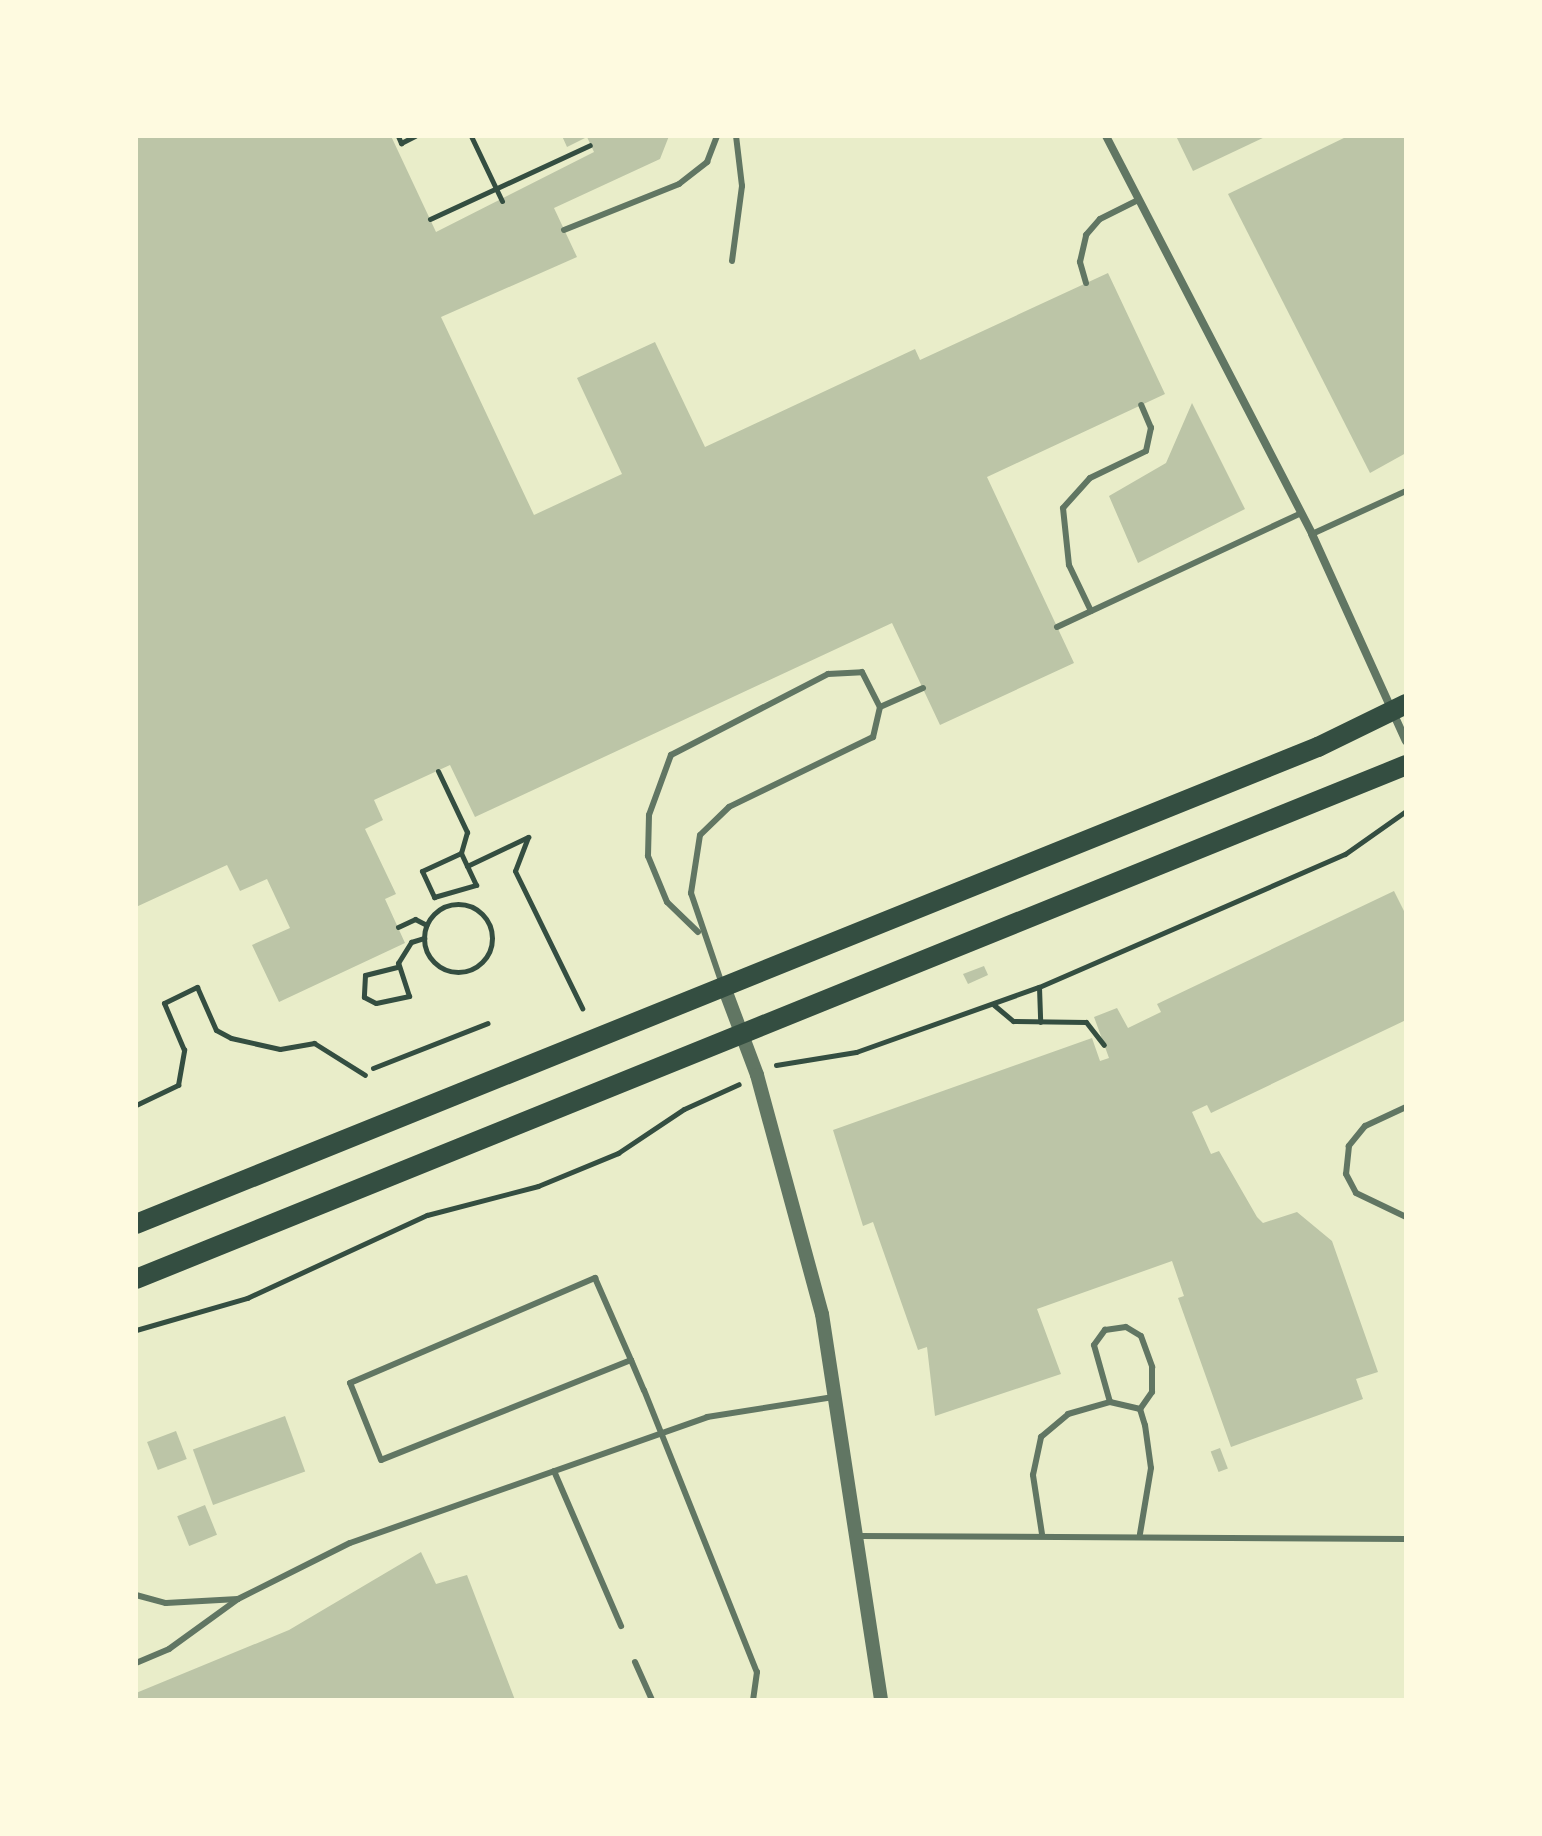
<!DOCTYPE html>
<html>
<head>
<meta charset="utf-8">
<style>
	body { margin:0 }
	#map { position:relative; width:1542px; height:1836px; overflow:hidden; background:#e9edc9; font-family:Montserrat,sans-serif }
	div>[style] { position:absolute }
	.building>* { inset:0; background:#bcc5a7; transform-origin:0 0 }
	.path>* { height:5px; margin:-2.5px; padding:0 2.5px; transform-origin:2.5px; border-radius:2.5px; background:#344e41 }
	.path>.ring { margin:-2.5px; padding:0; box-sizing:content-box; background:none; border:5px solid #344e41; border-radius:50% }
	.service>* { height:6px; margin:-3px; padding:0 3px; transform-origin:3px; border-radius:3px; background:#617663 }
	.minor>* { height:8px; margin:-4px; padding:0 4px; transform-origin:4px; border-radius:4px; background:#617663 }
	.tertiary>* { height:14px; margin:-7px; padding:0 7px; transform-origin:7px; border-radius:7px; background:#617663 }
	.primary>* { height:20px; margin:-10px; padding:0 10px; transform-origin:10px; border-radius:10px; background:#344e41 }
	span { translate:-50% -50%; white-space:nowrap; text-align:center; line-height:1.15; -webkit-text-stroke:7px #fefae0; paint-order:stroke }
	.frame { position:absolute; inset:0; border:138px solid #fefae0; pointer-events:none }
</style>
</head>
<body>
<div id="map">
	<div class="building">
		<i style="clip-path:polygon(136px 136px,391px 136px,436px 232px,594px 152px,587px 137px,567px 147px,562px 136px,669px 136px,660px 159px,554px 208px,577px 257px,441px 317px,534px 515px,622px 474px,577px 378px,655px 342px,705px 447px,915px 349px,920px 360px,1108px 273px,1165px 394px,987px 477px,1074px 663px,940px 725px,892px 623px,475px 817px,450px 765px,374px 800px,383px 820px,365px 829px,396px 894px,385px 899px,405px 943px,279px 1002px,252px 945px,290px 928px,267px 879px,240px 891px,227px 865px,136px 907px)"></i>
		<i style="clip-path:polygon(1176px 136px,1267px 136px,1193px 171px)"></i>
		<i style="clip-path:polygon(1348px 136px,1406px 136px,1406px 453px,1370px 473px,1228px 194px)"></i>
		<i style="clip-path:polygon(1192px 403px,1245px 509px,1138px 563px,1109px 496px,1166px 463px)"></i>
		<i style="clip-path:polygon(1394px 891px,1406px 915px,1406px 1020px,1211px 1113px,1207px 1105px,1192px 1112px,1211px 1154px,1219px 1151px,1257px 1217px,1263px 1223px,1297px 1212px,1332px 1241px,1378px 1372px,1356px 1379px,1363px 1399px,1231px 1447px,1178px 1298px,1184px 1296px,1172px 1261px,1037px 1309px,1061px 1374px,935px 1416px,927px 1347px,918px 1350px,873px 1222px,863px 1226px,833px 1130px,1092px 1038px,1100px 1061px,1109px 1058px,1094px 1017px,1117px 1008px,1128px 1028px,1161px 1012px,1157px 1004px)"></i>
		<i style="clip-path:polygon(984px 966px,988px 975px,968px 984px,963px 974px)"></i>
		<i style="left:285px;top:1416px;width:59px;height:98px;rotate:70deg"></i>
		<i style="left:176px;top:1431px;width:30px;height:31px;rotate:69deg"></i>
		<i style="left:1220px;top:1448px;width:22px;height:10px;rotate:69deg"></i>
		<i style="left:205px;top:1505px;width:32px;height:30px;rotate:68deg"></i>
		<i style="clip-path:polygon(421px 1552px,436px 1584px,467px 1575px,515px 1700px,136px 1700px,136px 1693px,289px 1630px)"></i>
	</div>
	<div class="path">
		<i style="left:398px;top:136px;width:8px;rotate:67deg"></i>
		<i style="left:401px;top:143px;width:16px;rotate:-27deg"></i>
		<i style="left:471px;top:136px;width:72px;rotate:64.5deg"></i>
		<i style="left:430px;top:219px;width:176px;rotate:-24.8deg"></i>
		<i style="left:438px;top:771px;width:68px;rotate:64.6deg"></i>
		<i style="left:467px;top:832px;width:22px;rotate:106deg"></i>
		<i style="left:461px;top:853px;width:14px;rotate:65deg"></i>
		<i style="left:467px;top:866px;width:68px;rotate:-25.4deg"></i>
		<i style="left:528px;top:837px;width:36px;rotate:111deg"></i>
		<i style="left:515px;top:871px;width:153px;rotate:63.9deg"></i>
		<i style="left:461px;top:853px;width:43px;rotate:155.2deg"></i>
		<i style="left:422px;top:871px;width:29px;rotate:65deg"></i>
		<i style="left:434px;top:897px;width:44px;rotate:-15.9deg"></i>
		<i style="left:476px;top:885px;width:21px;rotate:-115deg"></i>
		<i class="ring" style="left:424px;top:904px;width:63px;height:63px"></i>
		<i style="left:398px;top:927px;width:19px;rotate:-25deg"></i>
		<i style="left:415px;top:919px;width:13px;rotate:27deg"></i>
		<i style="left:397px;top:967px;width:33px;rotate:166deg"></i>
		<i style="left:365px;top:975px;width:22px;rotate:93deg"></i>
		<i style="left:364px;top:997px;width:13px;rotate:27deg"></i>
		<i style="left:376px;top:1003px;width:34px;rotate:-12deg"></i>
		<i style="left:409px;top:996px;width:35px;rotate:-108deg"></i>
		<i style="left:398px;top:963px;width:25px;rotate:-58deg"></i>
		<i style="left:411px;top:942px;width:14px;rotate:-17deg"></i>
		<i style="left:1039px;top:987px;width:35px;rotate:88deg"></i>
		<i style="left:994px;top:1005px;width:25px;rotate:40deg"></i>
		<i style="left:1013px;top:1021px;width:73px;rotate:0.8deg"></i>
		<i style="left:1086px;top:1022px;width:29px;rotate:52deg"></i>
		<i style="left:776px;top:1065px;width:81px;rotate:-9.2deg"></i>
		<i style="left:856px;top:1052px;width:194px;rotate:-19.6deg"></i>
		<i style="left:1039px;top:987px;width:334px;rotate:-23.5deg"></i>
		<i style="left:1345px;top:854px;width:75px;rotate:-35.2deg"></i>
		<i style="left:373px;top:1068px;width:123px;rotate:-21.4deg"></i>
		<i style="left:136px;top:1105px;width:47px;rotate:-25.5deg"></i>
		<i style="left:178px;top:1085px;width:36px;rotate:-80deg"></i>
		<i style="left:184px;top:1050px;width:51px;rotate:-113.1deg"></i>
		<i style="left:164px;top:1003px;width:37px;rotate:-26deg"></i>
		<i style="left:197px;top:987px;width:47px;rotate:66.2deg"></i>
		<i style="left:216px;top:1030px;width:17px;rotate:28deg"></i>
		<i style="left:231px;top:1038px;width:50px;rotate:12.7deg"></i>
		<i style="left:280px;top:1049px;width:35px;rotate:-10deg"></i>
		<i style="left:314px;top:1043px;width:60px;rotate:32.1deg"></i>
		<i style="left:1406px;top:1264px;width:41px;rotate:90deg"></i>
		<i style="left:136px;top:1330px;width:116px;rotate:-16.1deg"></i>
		<i style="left:247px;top:1298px;width:198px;rotate:-24.8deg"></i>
		<i style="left:427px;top:1215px;width:115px;rotate:-14.6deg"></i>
		<i style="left:538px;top:1186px;width:87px;rotate:-22.4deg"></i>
		<i style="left:618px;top:1153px;width:79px;rotate:-33.7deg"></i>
		<i style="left:684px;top:1109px;width:60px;rotate:-24.4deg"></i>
	</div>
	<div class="service">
		<i style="left:564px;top:230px;width:124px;rotate:-21.8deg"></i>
		<i style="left:679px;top:184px;width:36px;rotate:-38deg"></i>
		<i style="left:707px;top:162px;width:28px;rotate:-69deg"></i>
		<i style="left:732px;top:261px;width:76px;rotate:-82.4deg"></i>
		<i style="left:742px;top:186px;width:50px;rotate:-96.8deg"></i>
		<i style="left:1086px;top:283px;width:22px;rotate:-106deg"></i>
		<i style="left:1080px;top:262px;width:28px;rotate:-77deg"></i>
		<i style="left:1086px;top:235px;width:21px;rotate:-49deg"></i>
		<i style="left:1100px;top:219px;width:42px;rotate:-26.6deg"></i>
		<i style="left:1312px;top:534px;width:103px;rotate:-24.6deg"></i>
		<i style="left:1091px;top:611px;width:51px;rotate:-115.6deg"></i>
		<i style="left:1069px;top:565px;width:57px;rotate:-96deg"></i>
		<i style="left:1063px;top:508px;width:40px;rotate:-48deg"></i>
		<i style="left:1090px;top:478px;width:62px;rotate:-25.7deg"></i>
		<i style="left:1146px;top:451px;width:24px;rotate:-78deg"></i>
		<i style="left:1151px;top:428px;width:25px;rotate:-113deg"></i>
		<i style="left:1057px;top:627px;width:270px;rotate:-25deg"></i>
		<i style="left:880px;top:707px;width:47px;rotate:-23.8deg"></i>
		<i style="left:698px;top:932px;width:43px;rotate:-135.9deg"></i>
		<i style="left:667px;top:902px;width:50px;rotate:-112.4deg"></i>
		<i style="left:648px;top:856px;width:41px;rotate:-88.6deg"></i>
		<i style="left:649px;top:815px;width:64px;rotate:-69.9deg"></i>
		<i style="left:671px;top:755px;width:177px;rotate:-27.3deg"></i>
		<i style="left:828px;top:674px;width:34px;rotate:-3deg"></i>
		<i style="left:862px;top:672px;width:39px;rotate:63deg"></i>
		<i style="left:880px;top:707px;width:31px;rotate:103deg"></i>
		<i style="left:873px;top:737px;width:160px;rotate:154.1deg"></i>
		<i style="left:729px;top:807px;width:40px;rotate:136deg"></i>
		<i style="left:700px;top:835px;width:59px;rotate:98.8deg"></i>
		<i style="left:691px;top:893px;width:96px;rotate:71.2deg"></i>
		<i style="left:1406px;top:1107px;width:45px;rotate:155.1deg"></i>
		<i style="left:1365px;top:1126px;width:26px;rotate:129deg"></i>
		<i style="left:1349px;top:1146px;width:28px;rotate:96deg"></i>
		<i style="left:1346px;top:1174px;width:21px;rotate:62deg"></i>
		<i style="left:1356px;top:1193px;width:55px;rotate:25.6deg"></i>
		<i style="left:631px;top:1360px;width:269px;rotate:158.2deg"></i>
		<i style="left:381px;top:1460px;width:83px;rotate:-111.9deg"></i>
		<i style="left:350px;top:1383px;width:267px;rotate:-23.2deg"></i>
		<i style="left:595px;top:1278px;width:90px;rotate:66.3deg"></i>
		<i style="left:631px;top:1360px;width:33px;rotate:67deg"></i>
		<i style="left:644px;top:1390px;width:304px;rotate:68.2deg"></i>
		<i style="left:757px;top:1672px;width:28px;rotate:98deg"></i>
		<i style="left:1110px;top:1402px;width:59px;rotate:-105.7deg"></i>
		<i style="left:1094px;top:1345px;width:19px;rotate:-54deg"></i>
		<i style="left:1105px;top:1330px;width:21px;rotate:-8deg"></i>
		<i style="left:1126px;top:1327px;width:17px;rotate:31deg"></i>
		<i style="left:1141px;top:1336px;width:33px;rotate:70deg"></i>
		<i style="left:1152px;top:1367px;width:25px;rotate:90deg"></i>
		<i style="left:1152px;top:1392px;width:21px;rotate:125deg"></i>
		<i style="left:554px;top:1471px;width:169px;rotate:66.6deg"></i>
		<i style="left:1042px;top:1534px;width:60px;rotate:-98.7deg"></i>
		<i style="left:1033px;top:1475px;width:39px;rotate:-78deg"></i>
		<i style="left:1041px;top:1437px;width:35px;rotate:-40deg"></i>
		<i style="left:1068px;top:1414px;width:44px;rotate:-15.9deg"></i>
		<i style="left:1110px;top:1402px;width:31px;rotate:13deg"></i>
		<i style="left:1140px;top:1409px;width:17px;rotate:73deg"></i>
		<i style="left:1145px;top:1425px;width:43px;rotate:82.1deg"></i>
		<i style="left:1151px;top:1468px;width:67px;rotate:99.5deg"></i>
		<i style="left:860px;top:1536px;width:546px;rotate:0.31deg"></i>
		<i style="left:136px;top:1595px;width:31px;rotate:15deg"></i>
		<i style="left:166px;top:1603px;width:72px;rotate:-3.2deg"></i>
		<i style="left:635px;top:1662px;width:42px;rotate:65.9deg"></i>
		<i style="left:136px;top:1663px;width:36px;rotate:-23deg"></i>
		<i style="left:169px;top:1649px;width:85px;rotate:-35.9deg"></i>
		<i style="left:238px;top:1599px;width:125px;rotate:-26.6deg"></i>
		<i style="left:350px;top:1543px;width:379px;rotate:-19.4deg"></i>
		<i style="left:707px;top:1417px;width:128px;rotate:-9deg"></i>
	</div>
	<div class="minor">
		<i style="left:1106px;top:136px;width:448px;rotate:62.6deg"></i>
		<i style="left:1312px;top:534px;width:227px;rotate:65.6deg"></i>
	</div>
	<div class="tertiary">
		<i style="left:724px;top:987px;width:94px;rotate:69.4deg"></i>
		<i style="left:757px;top:1075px;width:248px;rotate:74.8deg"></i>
		<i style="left:822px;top:1314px;width:390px;rotate:81.3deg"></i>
	</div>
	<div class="primary">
		<i style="left:136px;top:1224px;width:1275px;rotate:-21.98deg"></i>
		<i style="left:1318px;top:747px;width:98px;rotate:-26deg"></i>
		<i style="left:136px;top:1279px;width:1370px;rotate:-22.03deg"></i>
	</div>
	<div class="frame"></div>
</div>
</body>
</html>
